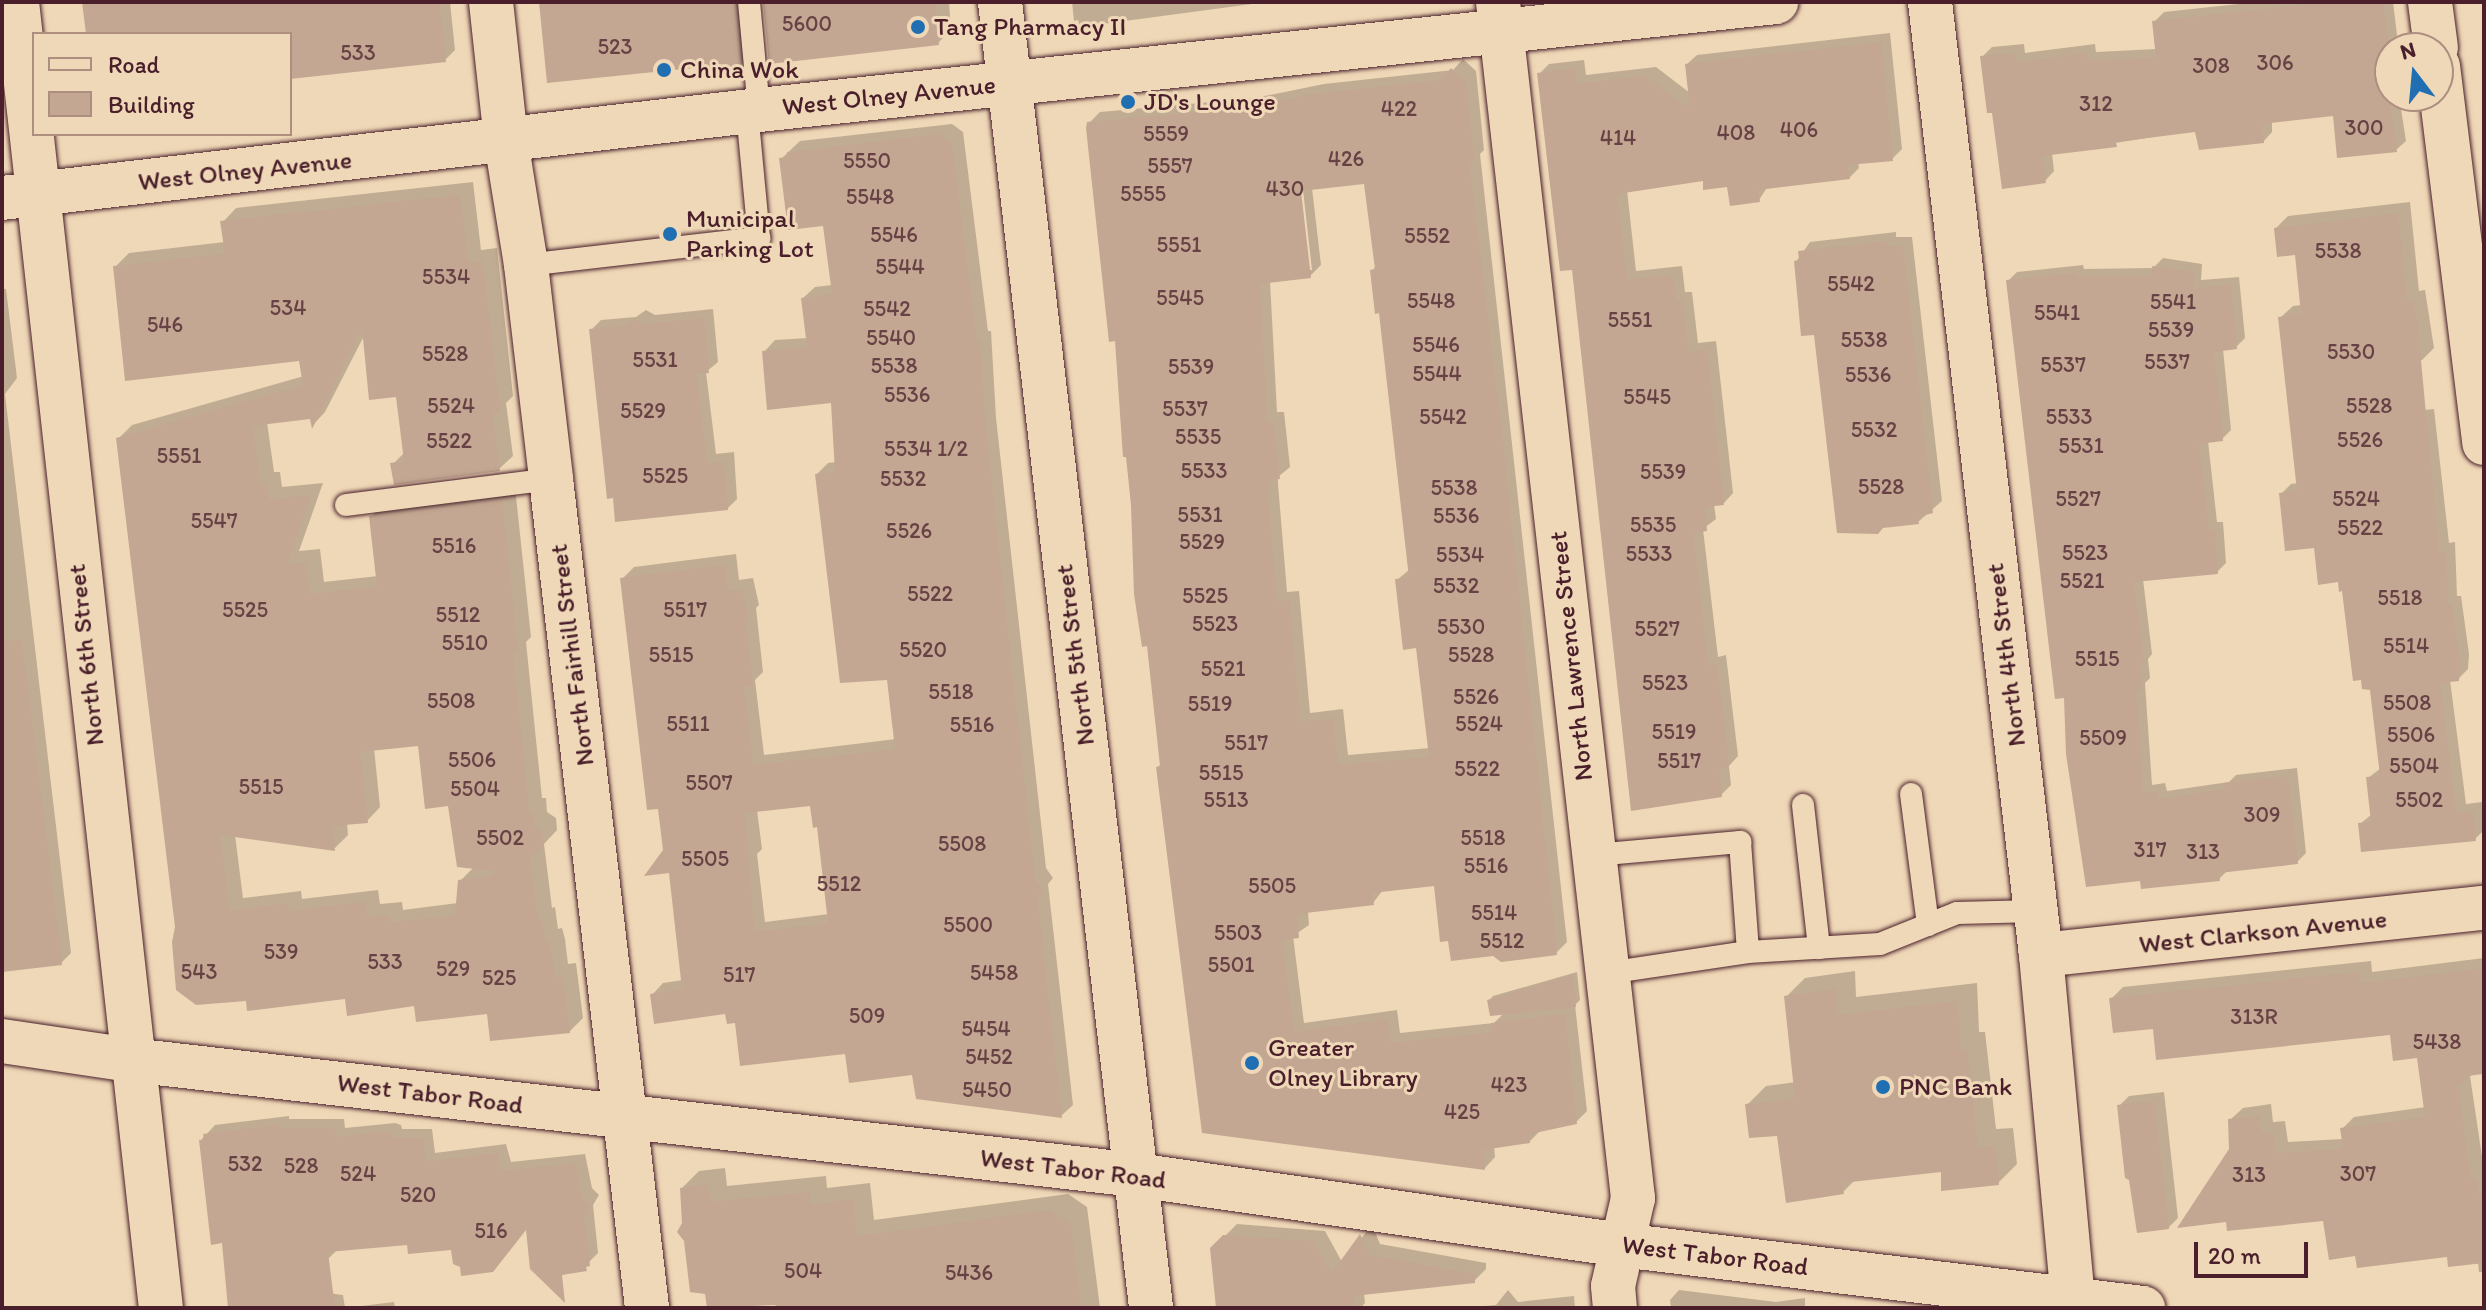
<!DOCTYPE html>
<html>
<head>
<meta charset="utf-8">
<style>
	body { margin:0 }
	#map { position:relative; width:2486px; height:1310px; overflow:hidden; background:#efd8b7; font-family:Itim,sans-serif }
	div>[style] { position:absolute }
	.shadow>* { inset:0; background:#0003 }
	.building>* { inset:0; background:#c3a792 }
	.roads { filter:drop-shadow(0 0 2px #4a1f2b) drop-shadow(0 0 2px #4a1f2b) }
	.lane>* { height:22px; margin:-11px; padding:0 11px; transform-origin:11px; border-radius:11px; background:#efd8b7 }
	.street>* { height:44px; margin:-22px; padding:0 22px; transform-origin:22px; border-radius:22px; background:#efd8b7 }
	.secondary>* { height:44px; margin:-22px; padding:0 22px; transform-origin:22px; border-radius:22px; background:#efd8b7 }
	.dots>* { width:22px; height:22px; translate:-50% -50%; box-sizing:border-box; border:4px solid #efd8b7; border-radius:50% }
	span { translate:-50% -50%; white-space:nowrap; text-align:center; line-height:1.15; -webkit-text-stroke:6px #efd8b7; paint-order:stroke }
	.number-label { font-size:22px; color:#684145 }
	.number-label span { -webkit-text-stroke-width:0 }
	.poi-label { font-size:26px; color:#4a1f2b }
	.left { translate:0 -50%; text-align:left }
	.street-label { font-size:26px; color:#4a1f2b }
	.frame { position:absolute; inset:0; border:4px solid #4a1f2b; pointer-events:none }
	.legend { position:absolute; left:32px; top:32px; width:260px; height:104px; box-sizing:border-box; background:#efd8b7; border:2px solid #ad8e7f; margin:0; padding:10px 14px; list-style:none; font-size:24px; color:#4a1f2b }
	.legend li { display:flex; align-items:center; gap:16px; height:40px }
	.legend b { width:40px; border:2px solid #ad8e7f }
	.north { position:absolute; left:2374px; top:32px; width:80px; height:80px; box-sizing:border-box; background:#efd8b7; border:2px solid #ad8e7f; border-radius:50%; rotate:344deg; font-size:22px; font-weight:700; line-height:32px; text-align:center; color:#4a1f2b }
	.north::after { content:''; display:block; margin:auto; width:28px; height:36px; background:#1f6fb2; clip-path:polygon(50% 0,100% 100%,50% 72%,0 100%) }
	.scale { position:absolute; left:2194px; top:1242px; width:114px; height:36px; box-sizing:border-box; border:4px solid #4a1f2b; border-top:0; padding-left:10px; font-size:24px; line-height:28px; white-space:nowrap; color:#4a1f2b; -webkit-text-stroke:6px #efd8b7; paint-order:stroke }
</style>
</head>
<body>
<div id="map">
	<div class="shadow">
		<i style="clip-path:polygon(85px 2px,450px 2px,455px 50px,445px 60px,290px 78px,290px 34px,88px 34px)"></i>
		<i style="clip-path:polygon(542px 2px,749px 2px,753px 52px,740px 66px)"></i>
		<i style="clip-path:polygon(765px 2px,949px 2px,951px 30px,938px 43px)"></i>
		<i style="clip-path:polygon(1072px 2px,1267px 2px,1080px 27px,1078px 20px,1074px 21px)"></i>
		<i style="clip-path:polygon(2257px 2px,2393px 2px,2397px 35px,2390px 48px,2390px 96px,2399px 96px,2406px 141px,2396px 150px,2334px 114px,2272px 121px,2272px 132px,2263px 142px,2197px 130px,2052px 153px,2054px 171px,2045px 181px,1994px 111px,1982px 57px,1992px 47px,2024px 44px,2025px 53px,2095px 44px,2096px 52px,2157px 49px,2154px 22px,2164px 12px)"></i>
		<i style="clip-path:polygon(1890px 33px,1902px 149px,1892px 159px,1858px 162px,1859px 168px,1849px 178px,1768px 186px,1759px 200px,1729px 185px,1704px 179px,1627px 190px,1636px 271px,1682px 266px,1685px 292px,1692px 292px,1698px 343px,1716px 341px,1733px 493px,1724px 503px,1714px 504px,1716px 519px,1703px 529px,1718px 657px,1726px 655px,1738px 756px,1729px 766px,1731px 785px,1721px 795px,1573px 267px,1539px 74px,1549px 64px,1584px 60px,1586px 75px,1656px 67px,1690px 93px,1687px 64px,1697px 55px)"></i>
		<i style="clip-path:polygon(evenodd,1463px 59px,1476px 71px,1484px 150px,1480px 154px,1567px 942px,1556px 953px,1436px 884px,1383px 890px,1373px 903px,1308px 911px,1309px 925px,1293px 936px,1304px 1023px,1397px 1010px,1400px 1033px,1494px 1023px,1504px 1013px,1489px 1001px,1493px 996px,1577px 972px,1580px 1000px,1575px 1005px,1587px 1111px,1576px 1122px,1540px 1131px,1529px 1142px,1494px 1146px,1495px 1157px,1485px 1168px,1204px 1132px,1158px 767px,1161px 764px,1117px 339px,1089px 123px,1100px 112px,1255px 98px,1324px 84px,1453px 70px,1463px 59px,1298px 181px,1302px 181px,1312px 270px,1308px 270px,1298px 181px,1463px 59px,1366px 182px,1376px 266px,1372px 271px,1381px 311px,1410px 569px,1397px 580px,1418px 646px,1430px 748px,1348px 755px,1343px 709px,1310px 713px,1299px 591px,1287px 592px,1278px 484px,1278px 477px,1290px 467px,1284px 412px,1277px 412px,1270px 281px,1310px 276px,1321px 265px,1312px 188px,1366px 182px)"></i>
		<i style="clip-path:polygon(evenodd,952px 124px,963px 132px,988px 331px,991px 331px,996px 418px,1046px 868px,1053px 878px,1048px 884px,1073px 1105px,1061px 1116px,737px 1020px,727px 1012px,652px 995px,663px 983px,683px 980px,671px 871px,622px 579px,634px 567px,736px 554px,739px 580px,753px 578px,759px 605px,756px 608px,763px 672px,755px 680px,764px 755px,896px 739px,889px 678px,817px 474px,828px 463px,837px 462px,833px 401px,764px 352px,775px 340px,808px 338px,803px 298px,815px 287px,832px 285px,825px 224px,781px 159px,800px 141px,952px 124px,812px 804px,819px 825px,829px 914px,765px 922px,757px 854px,762px 849px,757px 810px,812px 804px)"></i>
		<i style="clip-path:polygon(evenodd,473px 182px,481px 250px,497px 248px,513px 396px,506px 403px,513px 456px,499px 469px,393px 464px,405px 452px,398px 395px,365px 334px,325px 412px,313px 425px,312px 417px,267px 422px,274px 472px,280px 472px,282px 487px,323px 483px,299px 551px,320px 549px,324px 582px,378px 576px,371px 517px,385px 503px,515px 487px,531px 637px,526px 642px,542px 798px,546px 798px,547px 812px,556px 818px,557px 830px,544px 844px,552px 908px,555px 907px,558px 929px,562px 928px,565px 939px,568px 964px,576px 963px,583px 1018px,569px 1032px,489px 1012px,416px 1004px,347px 997px,247px 999px,177px 927px,118px 439px,132px 425px,304px 376px,300px 359px,115px 267px,129px 253px,225px 242px,223px 222px,236px 208px,473px 182px,420px 743px,450px 804px,474px 867px,460px 881px,458px 903px,403px 910px,402px 902px,380px 904px,378px 890px,302px 899px,301px 891px,243px 898px,235px 835px,335px 848px,348px 835px,347px 823px,367px 821px,380px 807px,374px 748px,420px 743px)"></i>
		<i style="clip-path:polygon(2410px 202px,2419px 291px,2425px 290px,2434px 348px,2422px 360px,2288px 375px,2280px 318px,2293px 306px,2302px 305px,2297px 253px,2276px 228px,2288px 216px)"></i>
		<i style="clip-path:polygon(1896px 232px,1896px 237px,1912px 237px,1942px 501px,1918px 522px,1816px 333px,1796px 262px,1810px 242px)"></i>
		<i style="clip-path:polygon(2163px 258px,2202px 264px,2201px 280px,2239px 277px,2245px 338px,2236px 347px,2223px 349px,2231px 430px,2222px 439px,2208px 441px,2217px 522px,2223px 522px,2226px 563px,2217px 572px,2143px 579px,2152px 654px,2148px 659px,2150px 678px,2145px 683px,2152px 785px,2165px 783px,2167px 791px,2229px 782px,2236px 775px,2297px 768px,2306px 853px,2297px 862px,2228px 870px,2219px 879px,2143px 887px,2066px 696px,2008px 281px,2017px 272px,2083px 265px,2084px 269px,2153px 268px)"></i>
		<i style="clip-path:polygon(2px 281px,3px 289px,6px 289px,17px 378px,5px 394px,71px 953px,61px 963px,2px 970px)"></i>
		<i style="clip-path:polygon(713px 309px,718px 362px,706px 372px,716px 454px,734px 452px,737px 499px,727px 509px,591px 330px,601px 320px,636px 317px,646px 310px,655px 315px)"></i>
		<i style="clip-path:polygon(2434px 409px,2449px 543px,2455px 542px,2457px 596px,2461px 596px,2469px 654px,2468px 669px,2458px 679px,2450px 680px,2466px 804px,2482px 802px,2484px 830px,2475px 839px,2360px 824px,2372px 814px,2368px 778px,2381px 768px,2372px 689px,2344px 589px,2281px 494px,2291px 484px,2298px 483px,2303px 421px)"></i>
		<i style="clip-path:polygon(2484px 958px,2484px 1072px,2470px 1076px,2484px 1170px,2484px 1272px,2479px 1272px,2478px 1262px,2449px 1255px,2357px 1254px,2325px 1218px,2231px 1150px,2230px 1120px,2243px 1108px,2271px 1104px,2273px 1122px,2285px 1121px,2288px 1142px,2343px 1139px,2342px 1129px,2354px 1117px,2426px 1107px,2419px 1055px,2391px 1033px,2155px 1027px,2111px 999px,2123px 987px,2371px 961px,2372px 972px)"></i>
		<i style="clip-path:polygon(1855px 971px,1856px 997px,1977px 983px,1979px 1032px,1985px 1032px,1996px 1129px,2013px 1128px,2017px 1164px,1998px 1183px,1943px 1170px,1855px 1180px,1843px 1192px,1747px 1105px,1766px 1086px,1796px 1082px,1786px 997px,1805px 978px)"></i>
		<i style="clip-path:polygon(2164px 1092px,2178px 1218px,2168px 1228px,2119px 1106px,2129px 1096px)"></i>
		<i style="clip-path:polygon(289px 1116px,289px 1119px,344px 1119px,345px 1128px,395px 1123px,401px 1125px,402px 1129px,432px 1129px,435px 1153px,506px 1144px,511px 1162px,585px 1154px,592px 1188px,599px 1195px,593px 1205px,598px 1253px,589px 1262px,528px 1228px,453px 1248px,409px 1243px,338px 1249px,328px 1259px,224px 1241px,201px 1140px,215px 1125px)"></i>
		<i style="clip-path:polygon(725px 1168px,727px 1186px,826px 1176px,827px 1188px,870px 1183px,874px 1220px,1068px 1194px,1087px 1207px,1100px 1308px,781px 1308px,775px 1303px,709px 1308px,707px 1292px,684px 1224px,682px 1188px,699px 1171px)"></i>
		<i style="clip-path:polygon(1237px 1224px,1325px 1231px,1342px 1262px,1372px 1225px,1380px 1244px,1486px 1263px,1486px 1269px,1474px 1281px,1364px 1293px,1365px 1303px,1360px 1308px,1219px 1308px,1212px 1249px)"></i>
		<i style="clip-path:polygon(238px 1281px,343px 1295px,345px 1308px,394px 1302px,395px 1308px,230px 1308px)"></i>
		<i style="clip-path:polygon(1508px 1290px,1518px 1302px,1574px 1296px,1575px 1308px,1461px 1308px,1496px 1305px)"></i>
		<i style="clip-path:polygon(1679px 1290px,1776px 1302px,1805px 1298px,1805px 1308px,1671px 1308px,1670px 1300px)"></i>
	</div>
	<div class="building">
		<i style="clip-path:polygon(82px 2px,439px 2px,446px 62px,290px 79px,290px 34px,86px 34px)"></i>
		<i style="clip-path:polygon(539px 2px,735px 2px,741px 68px,713px 66px,547px 83px)"></i>
		<i style="clip-path:polygon(763px 2px,935px 2px,939px 45px,769px 64px)"></i>
		<i style="clip-path:polygon(2329px 2px,2383px 2px,2389px 47px,2382px 47px,2397px 152px,2337px 158px,2333px 116px,2262px 124px,2264px 143px,2199px 150px,2195px 132px,2116px 142px,2117px 147px,2042px 156px,2046px 183px,2002px 189px,1992px 113px,1987px 113px,1980px 56px,2015px 53px,2016px 62px,2086px 53px,2087px 61px,2156px 58px,2152px 21px)"></i>
		<i style="clip-path:polygon(1881px 42px,1893px 161px,1848px 165px,1850px 179px,1758px 190px,1760px 202px,1730px 206px,1727px 187px,1703px 190px,1703px 181px,1617px 194px,1627px 280px,1673px 275px,1676px 301px,1682px 300px,1689px 352px,1707px 350px,1724px 505px,1705px 507px,1707px 531px,1693px 533px,1708px 665px,1717px 664px,1722px 704px,1729px 768px,1719px 769px,1722px 797px,1631px 811px,1572px 270px,1560px 271px,1537px 73px,1575px 69px,1577px 84px,1645px 76px,1690px 109px,1685px 64px)"></i>
		<i style="clip-path:polygon(evenodd,1451px 68px,1466px 82px,1474px 162px,1469px 163px,1502px 433px,1557px 955px,1501px 962px,1493px 956px,1451px 961px,1448px 941px,1440px 942px,1434px 886px,1372px 893px,1374px 905px,1297px 914px,1299px 938px,1282px 940px,1294px 1032px,1387px 1019px,1390px 1043px,1493px 1032px,1491px 1023px,1565px 1014px,1577px 1124px,1530px 1134px,1530px 1143px,1483px 1150px,1485px 1170px,1202px 1133px,1156px 767px,1160px 766px,1147px 646px,1142px 647px,1134px 594px,1131px 505px,1126px 457px,1123px 457px,1115px 341px,1109px 342px,1086px 128px,1087px 122px,1243px 108px,1312px 94px,1442px 80px,1451px 68px,1364px 184px,1375px 269px,1370px 270px,1375px 314px,1379px 313px,1409px 578px,1395px 579px,1403px 650px,1416px 648px,1429px 757px,1338px 765px,1333px 718px,1300px 722px,1289px 600px,1277px 602px,1268px 496px,1269px 480px,1280px 479px,1273px 422px,1267px 422px,1260px 284px,1311px 278px,1301px 191px,1364px 184px)"></i>
		<i style="clip-path:polygon(evenodd,940px 134px,952px 144px,977px 342px,980px 341px,986px 431px,1035px 880px,1043px 890px,1037px 897px,1062px 1118px,916px 1099px,912px 1075px,849px 1083px,845px 1054px,740px 1066px,735px 1023px,727px 1024px,725px 1014px,654px 1024px,650px 994px,682px 989px,669px 873px,644px 876px,663px 850px,658px 809px,647px 810px,620px 578px,725px 565px,728px 591px,742px 589px,748px 619px,745px 619px,753px 686px,744px 687px,753px 765px,895px 749px,887px 680px,840px 683px,815px 474px,835px 472px,831px 403px,767px 410px,762px 351px,807px 347px,801px 298px,832px 294px,823px 226px,788px 230px,779px 158px,788px 157px,787px 152px,940px 134px,810px 806px,813px 828px,817px 827px,828px 923px,754px 932px,745px 813px,810px 806px)"></i>
		<i style="clip-path:polygon(evenodd,460px 195px,468px 262px,483px 261px,500px 412px,492px 413px,500px 471px,394px 485px,390px 463px,404px 461px,396px 397px,369px 400px,362px 328px,312px 429px,310px 419px,252px 426px,261px 485px,267px 485px,269px 500px,311px 495px,287px 564px,306px 562px,310px 594px,377px 587px,369px 516px,502px 499px,518px 653px,513px 653px,529px 811px,533px 810px,534px 826px,542px 832px,544px 846px,530px 858px,538px 920px,542px 920px,545px 942px,548px 941px,552px 954px,555px 977px,563px 976px,570px 1033px,490px 1041px,487px 1014px,416px 1022px,414px 1006px,347px 1016px,345px 999px,247px 1011px,246px 1001px,196px 1005px,176px 990px,172px 942px,175px 927px,116px 438px,303px 385px,299px 361px,125px 381px,113px 266px,225px 254px,220px 221px,460px 195px,418px 746px,425px 809px,448px 806px,457px 867px,493px 871px,493px 875px,458px 880px,455px 915px,390px 923px,389px 915px,367px 917px,365px 902px,289px 911px,288px 903px,230px 911px,220px 835px,335px 851px,332px 826px,368px 823px,360px 752px,418px 746px)"></i>
		<i style="clip-path:polygon(2398px 213px,2407px 302px,2413px 301px,2417px 318px,2439px 552px,2446px 551px,2448px 605px,2452px 605px,2460px 665px,2459px 681px,2440px 683px,2456px 813px,2473px 811px,2476px 841px,2361px 852px,2358px 823px,2371px 822px,2366px 777px,2380px 776px,2370px 690px,2362px 689px,2361px 680px,2353px 681px,2342px 591px,2339px 592px,2338px 582px,2318px 585px,2314px 548px,2285px 551px,2279px 493px,2297px 491px,2278px 317px,2301px 314px,2295px 255px,2277px 257px,2274px 228px)"></i>
		<i style="clip-path:polygon(1887px 241px,1887px 246px,1903px 247px,1933px 513px,1918px 517px,1919px 524px,1883px 528px,1878px 534px,1837px 533px,1814px 335px,1801px 336px,1794px 261px,1799px 260px,1798px 251px)"></i>
		<i style="clip-path:polygon(2152px 266px,2194px 272px,2193px 288px,2231px 285px,2237px 349px,2214px 352px,2223px 441px,2199px 444px,2209px 530px,2215px 530px,2218px 574px,2134px 582px,2144px 665px,2139px 665px,2142px 689px,2136px 690px,2143px 793px,2157px 791px,2158px 799px,2226px 789px,2225px 783px,2288px 776px,2298px 864px,2219px 873px,2220px 881px,2141px 889px,2140px 881px,2086px 887px,2066px 754px,2064px 698px,2055px 699px,2006px 280px,2075px 273px,2075px 277px,2153px 276px)"></i>
		<i style="clip-path:polygon(704px 318px,709px 373px,696px 374px,707px 463px,724px 461px,728px 510px,615px 522px,613px 498px,607px 499px,589px 329px,624px 326px,634px 319px,644px 324px)"></i>
		<i style="clip-path:polygon(22px 640px,62px 965px,2px 972px,2px 641px)"></i>
		<i style="clip-path:polygon(2484px 968px,2484px 1074px,2464px 1076px,2465px 1084px,2458px 1085px,2471px 1181px,2477px 1180px,2478px 1195px,2484px 1194px,2484px 1263px,2448px 1267px,2447px 1257px,2357px 1268px,2355px 1256px,2329px 1260px,2323px 1221px,2227px 1231px,2226px 1222px,2177px 1228px,2229px 1149px,2228px 1119px,2259px 1116px,2261px 1133px,2273px 1132px,2276px 1153px,2343px 1149px,2340px 1128px,2425px 1117px,2417px 1058px,2393px 1061px,2390px 1035px,2156px 1060px,2153px 1029px,2113px 1033px,2109px 998px,2359px 972px,2360px 983px)"></i>
		<i style="clip-path:polygon(1573px 975px,1576px 1007px,1490px 1016px,1487px 1000px)"></i>
		<i style="clip-path:polygon(1836px 989px,1837px 1015px,1958px 1001px,1961px 1051px,1967px 1050px,1978px 1148px,1995px 1146px,1999px 1185px,1941px 1191px,1941px 1172px,1842px 1183px,1844px 1194px,1786px 1203px,1777px 1136px,1749px 1138px,1745px 1104px,1795px 1099px,1784px 996px)"></i>
		<i style="clip-path:polygon(2154px 1101px,2169px 1229px,2137px 1233px,2129px 1180px,2125px 1178px,2117px 1105px)"></i>
		<i style="clip-path:polygon(279px 1125px,280px 1128px,335px 1128px,336px 1137px,384px 1132px,392px 1134px,393px 1138px,423px 1138px,426px 1162px,497px 1153px,501px 1171px,575px 1163px,582px 1198px,590px 1206px,584px 1216px,590px 1266px,586px 1267px,587px 1271px,562px 1275px,565px 1303px,530px 1269px,526px 1230px,493px 1272px,461px 1276px,460px 1267px,453px 1264px,451px 1250px,408px 1254px,407px 1245px,328px 1252px,335px 1308px,228px 1308px,222px 1243px,211px 1245px,199px 1140px,204px 1140px,203px 1134px)"></i>
		<i style="clip-path:polygon(708px 1184px,711px 1202px,809px 1192px,810px 1205px,853px 1199px,857px 1236px,1050px 1210px,1071px 1225px,1081px 1308px,778px 1308px,775px 1305px,707px 1308px,705px 1294px,690px 1292px,684px 1241px,677px 1232px,682px 1223px,680px 1188px)"></i>
		<i style="clip-path:polygon(1360px 1234px,1369px 1255px,1475px 1274px,1475px 1283px,1353px 1296px,1354px 1308px,1216px 1308px,1210px 1248px,1223px 1235px,1313px 1241px,1331px 1274px)"></i>
	</div>
	<div class="roads">
		<div class="lane">
			<i style="left:749px;top:2px;width:108px;rotate:84.7deg"></i>
			<i style="left:526px;top:265px;width:235px;rotate:-6.6deg"></i>
			<i style="left:759px;top:238px;width:127px;rotate:-95.4deg"></i>
			<i style="left:346px;top:505px;width:207px;rotate:-7.2deg"></i>
			<i style="left:1911px;top:794px;width:132px;rotate:82.6deg"></i>
			<i style="left:1803px;top:805px;width:144px;rotate:83.6deg"></i>
			<i style="left:1594px;top:855px;width:147px;rotate:-5.1deg"></i>
			<i style="left:1740px;top:842px;width:110px;rotate:85.8deg"></i>
			<i style="left:1748px;top:952px;width:143px;rotate:171.5deg"></i>
			<i style="left:1748px;top:952px;width:132px;rotate:-3.5deg"></i>
			<i style="left:1880px;top:944px;width:83px;rotate:-21.9deg"></i>
			<i style="left:1957px;top:913px;width:79px;rotate:-1.5deg"></i>
		</div>
		<div class="street">
			<i style="left:17px;top:2px;width:1314px;rotate:83.71deg"></i>
			<i style="left:491px;top:2px;width:140px;rotate:83.8deg"></i>
			<i style="left:506px;top:141px;width:126px;rotate:80.8deg"></i>
			<i style="left:526px;top:265px;width:215px;rotate:83.3deg"></i>
			<i style="left:551px;top:479px;width:835px;rotate:83.39deg"></i>
			<i style="left:1498px;top:2px;width:1204px;rotate:83.56deg"></i>
			<i style="left:1633px;top:1198px;width:90px;rotate:102.8deg"></i>
			<i style="left:1613px;top:1286px;width:22px;rotate:85deg"></i>
			<i style="left:1930px;top:2px;width:959px;rotate:83.36deg"></i>
			<i style="left:2041px;top:955px;width:355px;rotate:84.7deg"></i>
			<i style="left:2430px;top:2px;width:46px;rotate:82.6deg"></i>
			<i style="left:2438px;top:66px;width:380px;rotate:83deg"></i>
			<i style="left:2041px;top:955px;width:445px;rotate:-6.1deg"></i>
		</div>
		<div class="secondary">
			<i style="left:1000px;top:2px;width:1315px;rotate:83.4deg"></i>
			<i style="left:2px;top:198px;width:762px;rotate:-6.63deg"></i>
			<i style="left:759px;top:110px;width:1023px;rotate:-6.06deg"></i>
			<i style="left:2px;top:1041px;width:130px;rotate:8.4deg"></i>
			<i style="left:131px;top:1060px;width:1012px;rotate:6.53deg"></i>
			<i style="left:1136px;top:1175px;width:490px;rotate:8.2deg"></i>
			<i style="left:1621px;top:1245px;width:526px;rotate:6.88deg"></i>
		</div>
	</div>
	<div class="dots">
		<i style="left:918px;top:27px;background:#1f6fb2"></i>
		<i style="left:664px;top:70px;background:#1f6fb2"></i>
		<i style="left:1128px;top:102px;background:#1f6fb2"></i>
		<i style="left:670px;top:234px;background:#1f6fb2"></i>
		<i style="left:1252px;top:1063px;background:#1f6fb2"></i>
		<i style="left:1883px;top:1087px;background:#1f6fb2"></i>
	</div>
	<div class="number-label">
		<span style="left:807px;top:24px">5600</span>
		<span style="left:615px;top:47px">523</span>
		<span style="left:358px;top:53px">533</span>
		<span style="left:2275px;top:63px">306</span>
		<span style="left:2211px;top:66px">308</span>
		<span style="left:2096px;top:104px">312</span>
		<span style="left:1399px;top:109px">422</span>
		<span style="left:2364px;top:128px">300</span>
		<span style="left:1799px;top:130px">406</span>
		<span style="left:1736px;top:133px">408</span>
		<span style="left:1166px;top:134px">5559</span>
		<span style="left:1618px;top:138px">414</span>
		<span style="left:1346px;top:159px">426</span>
		<span style="left:867px;top:161px">5550</span>
		<span style="left:1170px;top:166px">5557</span>
		<span style="left:1285px;top:189px">430</span>
		<span style="left:1143px;top:194px">5555</span>
		<span style="left:870px;top:197px">5548</span>
		<span style="left:894px;top:235px">5546</span>
		<span style="left:1427px;top:236px">5552</span>
		<span style="left:1179px;top:245px">5551</span>
		<span style="left:2338px;top:251px">5538</span>
		<span style="left:900px;top:267px">5544</span>
		<span style="left:446px;top:277px">5534</span>
		<span style="left:1851px;top:284px">5542</span>
		<span style="left:1180px;top:298px">5545</span>
		<span style="left:1431px;top:301px">5548</span>
		<span style="left:2173px;top:302px">5541</span>
		<span style="left:288px;top:308px">534</span>
		<span style="left:887px;top:309px">5542</span>
		<span style="left:2057px;top:313px">5541</span>
		<span style="left:1630px;top:320px">5551</span>
		<span style="left:165px;top:325px">546</span>
		<span style="left:2171px;top:330px">5539</span>
		<span style="left:891px;top:338px">5540</span>
		<span style="left:1864px;top:340px">5538</span>
		<span style="left:1436px;top:345px">5546</span>
		<span style="left:2351px;top:352px">5530</span>
		<span style="left:445px;top:354px">5528</span>
		<span style="left:655px;top:360px">5531</span>
		<span style="left:2167px;top:362px">5537</span>
		<span style="left:2063px;top:365px">5537</span>
		<span style="left:894px;top:366px">5538</span>
		<span style="left:1191px;top:367px">5539</span>
		<span style="left:1437px;top:374px">5544</span>
		<span style="left:1868px;top:375px">5536</span>
		<span style="left:907px;top:395px">5536</span>
		<span style="left:1647px;top:397px">5545</span>
		<span style="left:451px;top:406px">5524</span>
		<span style="left:2369px;top:406px">5528</span>
		<span style="left:1185px;top:409px">5537</span>
		<span style="left:643px;top:411px">5529</span>
		<span style="left:1443px;top:417px">5542</span>
		<span style="left:2069px;top:417px">5533</span>
		<span style="left:1874px;top:430px">5532</span>
		<span style="left:1198px;top:437px">5535</span>
		<span style="left:2360px;top:440px">5526</span>
		<span style="left:449px;top:441px">5522</span>
		<span style="left:2081px;top:446px">5531</span>
		<span style="left:926px;top:449px">5534 1/2</span>
		<span style="left:179px;top:456px">5551</span>
		<span style="left:1204px;top:471px">5533</span>
		<span style="left:1663px;top:472px">5539</span>
		<span style="left:665px;top:476px">5525</span>
		<span style="left:903px;top:479px">5532</span>
		<span style="left:1881px;top:487px">5528</span>
		<span style="left:1454px;top:488px">5538</span>
		<span style="left:2078px;top:499px">5527</span>
		<span style="left:2356px;top:499px">5524</span>
		<span style="left:1200px;top:515px">5531</span>
		<span style="left:1456px;top:516px">5536</span>
		<span style="left:214px;top:521px">5547</span>
		<span style="left:1653px;top:525px">5535</span>
		<span style="left:2360px;top:528px">5522</span>
		<span style="left:909px;top:531px">5526</span>
		<span style="left:1202px;top:542px">5529</span>
		<span style="left:454px;top:546px">5516</span>
		<span style="left:2085px;top:553px">5523</span>
		<span style="left:1649px;top:554px">5533</span>
		<span style="left:1460px;top:555px">5534</span>
		<span style="left:2082px;top:581px">5521</span>
		<span style="left:1456px;top:586px">5532</span>
		<span style="left:930px;top:594px">5522</span>
		<span style="left:1205px;top:596px">5525</span>
		<span style="left:2400px;top:598px">5518</span>
		<span style="left:245px;top:610px">5525</span>
		<span style="left:685px;top:610px">5517</span>
		<span style="left:458px;top:615px">5512</span>
		<span style="left:1215px;top:624px">5523</span>
		<span style="left:1461px;top:627px">5530</span>
		<span style="left:1657px;top:629px">5527</span>
		<span style="left:465px;top:643px">5510</span>
		<span style="left:2406px;top:646px">5514</span>
		<span style="left:923px;top:650px">5520</span>
		<span style="left:671px;top:655px">5515</span>
		<span style="left:1471px;top:655px">5528</span>
		<span style="left:2097px;top:659px">5515</span>
		<span style="left:1223px;top:669px">5521</span>
		<span style="left:1665px;top:683px">5523</span>
		<span style="left:951px;top:692px">5518</span>
		<span style="left:1476px;top:697px">5526</span>
		<span style="left:451px;top:701px">5508</span>
		<span style="left:2407px;top:703px">5508</span>
		<span style="left:1210px;top:704px">5519</span>
		<span style="left:688px;top:724px">5511</span>
		<span style="left:1479px;top:724px">5524</span>
		<span style="left:972px;top:725px">5516</span>
		<span style="left:1674px;top:732px">5519</span>
		<span style="left:2411px;top:735px">5506</span>
		<span style="left:2103px;top:738px">5509</span>
		<span style="left:1246px;top:743px">5517</span>
		<span style="left:472px;top:760px">5506</span>
		<span style="left:1679px;top:761px">5517</span>
		<span style="left:2414px;top:766px">5504</span>
		<span style="left:1477px;top:769px">5522</span>
		<span style="left:1221px;top:773px">5515</span>
		<span style="left:709px;top:783px">5507</span>
		<span style="left:261px;top:787px">5515</span>
		<span style="left:475px;top:789px">5504</span>
		<span style="left:1226px;top:800px">5513</span>
		<span style="left:2419px;top:800px">5502</span>
		<span style="left:2262px;top:815px">309</span>
		<span style="left:500px;top:838px">5502</span>
		<span style="left:1483px;top:838px">5518</span>
		<span style="left:962px;top:844px">5508</span>
		<span style="left:2150px;top:850px">317</span>
		<span style="left:2203px;top:852px">313</span>
		<span style="left:705px;top:859px">5505</span>
		<span style="left:1486px;top:866px">5516</span>
		<span style="left:839px;top:884px">5512</span>
		<span style="left:1272px;top:886px">5505</span>
		<span style="left:1494px;top:913px">5514</span>
		<span style="left:968px;top:925px">5500</span>
		<span style="left:1238px;top:933px">5503</span>
		<span style="left:1502px;top:941px">5512</span>
		<span style="left:281px;top:952px">539</span>
		<span style="left:385px;top:962px">533</span>
		<span style="left:1231px;top:965px">5501</span>
		<span style="left:453px;top:969px">529</span>
		<span style="left:199px;top:972px">543</span>
		<span style="left:994px;top:973px">5458</span>
		<span style="left:739px;top:975px">517</span>
		<span style="left:499px;top:978px">525</span>
		<span style="left:867px;top:1016px">509</span>
		<span style="left:2254px;top:1017px">313R</span>
		<span style="left:986px;top:1029px">5454</span>
		<span style="left:2437px;top:1042px">5438</span>
		<span style="left:989px;top:1057px">5452</span>
		<span style="left:1509px;top:1085px">423</span>
		<span style="left:987px;top:1090px">5450</span>
		<span style="left:1462px;top:1112px">425</span>
		<span style="left:245px;top:1164px">532</span>
		<span style="left:301px;top:1166px">528</span>
		<span style="left:358px;top:1174px">524</span>
		<span style="left:2358px;top:1174px">307</span>
		<span style="left:2249px;top:1175px">313</span>
		<span style="left:418px;top:1195px">520</span>
		<span style="left:491px;top:1231px">516</span>
		<span style="left:803px;top:1271px">504</span>
		<span style="left:969px;top:1273px">5436</span>
	</div>
	<div class="poi-label">
		<span class="left" style="left:934px;top:27px">Tang Pharmacy II</span>
		<span class="left" style="left:680px;top:70px">China Wok</span>
		<span class="left" style="left:1144px;top:102px">JD's Lounge</span>
		<span class="left" style="left:686px;top:234px">Municipal<br>Parking Lot</span>
		<span class="left" style="left:1268px;top:1063px">Greater<br>Olney Library</span>
		<span class="left" style="left:1899px;top:1087px">PNC Bank</span>
	</div>
	<div class="street-label">
		<span style="left:889px;top:96px;rotate:-6deg">West Olney Avenue</span>
		<span style="left:245px;top:171px;rotate:-6deg">West Olney Avenue</span>
		<span style="left:86px;top:655px;rotate:-96deg">North 6th Street</span>
		<span style="left:572px;top:655px;rotate:-97deg">North Fairhill Street</span>
		<span style="left:1075px;top:655px;rotate:-97deg">North 5th Street</span>
		<span style="left:2006px;top:655px;rotate:-97deg">North 4th Street</span>
		<span style="left:1571px;top:656px;rotate:-96deg">North Lawrence Street</span>
		<span style="left:2263px;top:932px;rotate:-6deg">West Clarkson Avenue</span>
		<span style="left:430px;top:1094px;rotate:7deg">West Tabor Road</span>
		<span style="left:1073px;top:1169px;rotate:7deg">West Tabor Road</span>
		<span style="left:1715px;top:1256px;rotate:7deg">West Tabor Road</span>
	</div>
	<div class="frame"></div>
	<ul class="legend">
	<li><b style="height:10px;background:#efd8b7"></b>Road</li>
	<li><b style="height:22px;background:#c3a792"></b>Building</li>
	</ul>
	<div class="north">N</div>
	<div class="scale">20 m</div>
</div>
</body>
</html>
